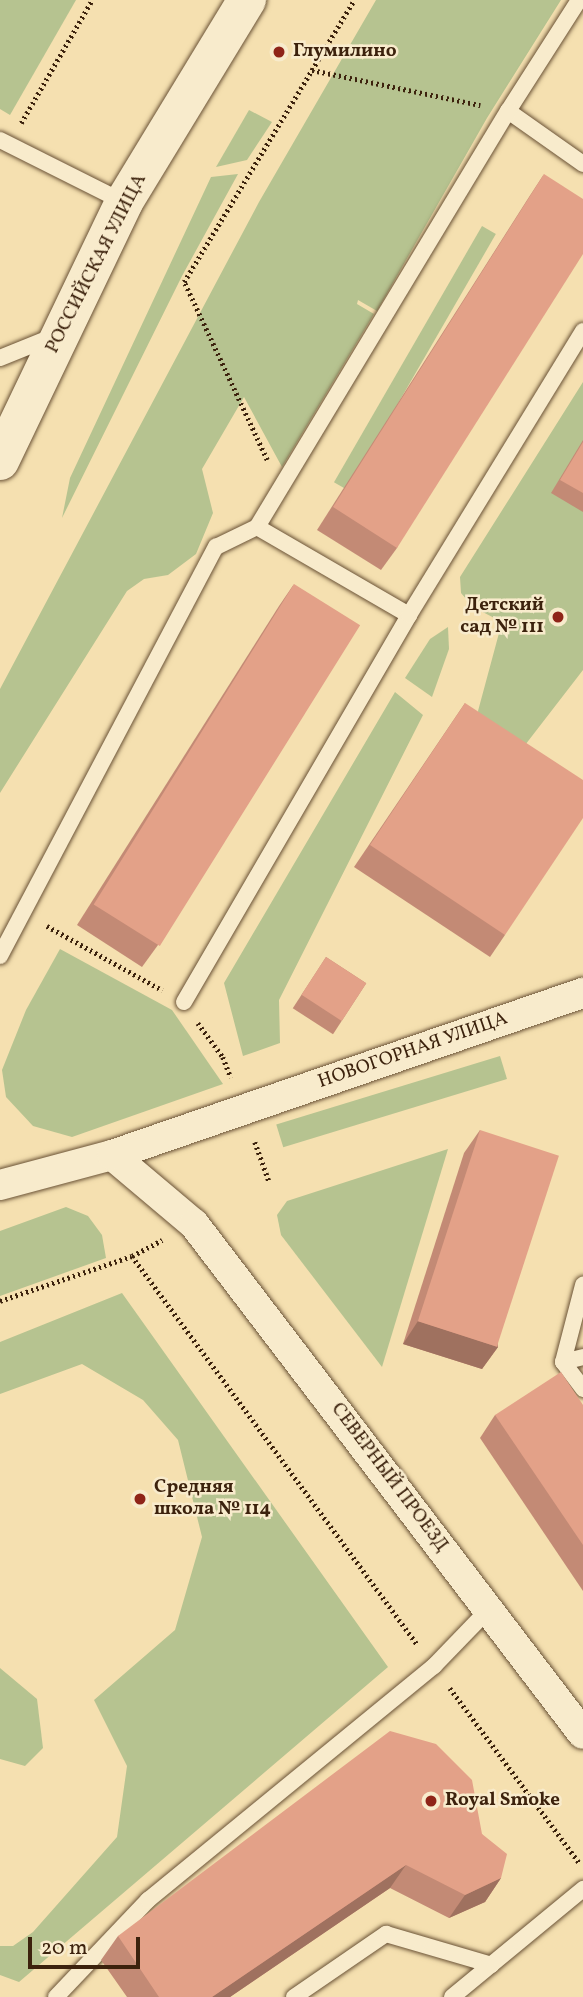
<!DOCTYPE html>
<html>
<head>
<meta charset="utf-8">
<style>
	body { margin:0 }
	#map { position:relative; width:583px; height:1997px; overflow:hidden; background:#f5e0b0; font-family:Vollkorn,serif }
	div>[style] { position:absolute }
	.green>* { inset:0; background:#b6c390; transform-origin:0 0 }
	.path>* { height:4.5px; margin-top:-2.25px; transform-origin:0; background:repeating-linear-gradient(90deg,#3c220d 0 2px,transparent 0 5.5px) }
	.roads { filter:drop-shadow(0 0 2px #6a5236) drop-shadow(0 0 2px #6a5236) }
	.lane>* { height:16px; margin:-8px; padding:0 8px; transform-origin:8px; border-radius:8px; background:#f8ebcc }
	.street>* { height:30px; margin:-15px; padding:0 15px; transform-origin:15px; border-radius:15px; background:#f8ebcc }
	.secondary>* { height:38px; margin:-19px; padding:0 19px; transform-origin:19px; border-radius:19px; background:#f8ebcc }
	.wall>* { inset:0; background:#c38a75; transform-origin:0 0 }
	.shaded-wall>* { inset:0; background:#9f715f }
	.building>* { inset:0; background:#e3a188; transform-origin:0 0 }
	.dots>* { width:19px; height:19px; translate:-50% -50%; box-sizing:border-box; border:4px solid #f8ebcc; border-radius:50% }
	span { translate:-50% -50%; white-space:nowrap; text-align:center; line-height:1.15; -webkit-text-stroke:5px #f8ebcc; paint-order:stroke }
	.poi-label { font-size:19px; color:#3c220d; font-weight:700 }
	.left { translate:0 -50%; text-align:left }
	.right { translate:-100% -50%; text-align:right }
	.street-label { font-size:19px; color:#3c220d }
	.scale { position:absolute; left:28px; top:1937px; width:112px; height:32px; box-sizing:border-box; border:4px solid #3c220d; border-top:0; padding-left:9px; font-size:21px; line-height:24px; white-space:nowrap; color:#3c220d; -webkit-text-stroke:5px #f8ebcc; paint-order:stroke }
</style>
</head>
<body>
<div id="map">
	<div class="green">
		<i style="clip-path:polygon(0 0,76px 0,10px 115px,0 109px)"></i>
		<i style="clip-path:polygon(376px 0,561px 0,487px 118px,377px 311px,358px 300px,357px 304px,374px 314px,282px 467px,244px 397px,202px 469px,213px 513px,196px 554px,168px 575px,144px 579px,127px 591px,0 793px,0 689px,259px 202px)"></i>
		<i style="clip-path:polygon(249px 110px,272px 122px,247px 160px,216px 167px)"></i>
		<i style="clip-path:polygon(238px 174px,182px 276px,62px 518px,70px 478px,211px 177px)"></i>
		<i style="left:482px;top:226px;width:16px;height:296px;rotate:30deg"></i>
		<i style="clip-path:polygon(583px 382px,583px 670px,522px 749px,483px 735px,478px 711px,502px 622px,473px 607px,461px 593px,460px 577px)"></i>
		<i style="clip-path:polygon(448px 627px,449px 649px,432px 697px,405px 678px,430px 639px)"></i>
		<i style="clip-path:polygon(395px 692px,423px 715px,279px 1000px,280px 1043px,243px 1056px,224px 983px)"></i>
		<i style="clip-path:polygon(60px 949px,172px 1010px,223px 1084px,72px 1137px,33px 1126px,6px 1097px,2px 1070px,26px 1010px)"></i>
		<i style="left:500px;top:1056px;width:24px;height:234px;rotate:73deg"></i>
		<i style="clip-path:polygon(448px 1149px,382px 1367px,281px 1235px,277px 1215px,287px 1201px)"></i>
		<i style="clip-path:polygon(66px 1207px,88px 1216px,102px 1235px,106px 1258px,0 1296px,0 1231px)"></i>
		<i style="clip-path:polygon(122px 1293px,388px 1667px,19px 1982px,0 1975px,0 1946px,13px 1946px,33px 1932px,117px 1837px,127px 1766px,94px 1700px,175px 1630px,202px 1537px,178px 1440px,143px 1400px,82px 1364px,0 1394px,0 1342px)"></i>
		<i style="clip-path:polygon(0 1668px,37px 1699px,43px 1748px,25px 1766px,0 1759px)"></i>
	</div>
	<div class="path">
		<i style="left:312px;top:70px;width:172px;rotate:11.8deg"></i>
		<i style="left:21px;top:123px;width:142px;rotate:-60deg"></i>
		<i style="left:267px;top:460px;width:196px;rotate:-115deg"></i>
		<i style="left:184px;top:282px;width:329px;rotate:-58.9deg"></i>
		<i style="left:47px;top:926px;width:132px;rotate:29.1deg"></i>
		<i style="left:198px;top:1023px;width:42px;rotate:53.7deg"></i>
		<i style="left:223px;top:1057px;width:22px;rotate:69deg"></i>
		<i style="left:255px;top:1142px;width:41px;rotate:70.3deg"></i>
		<i style="left:132px;top:1256px;width:483px;rotate:53.7deg"></i>
		<i style="left:0;top:1301px;width:139px;rotate:-18.8deg"></i>
		<i style="left:132px;top:1256px;width:34px;rotate:-28deg"></i>
		<i style="left:450px;top:1688px;width:219px;rotate:53.5deg"></i>
	</div>
	<div class="roads">
		<div class="lane">
			<i style="left:579px;top:0;width:132px;rotate:122.6deg"></i>
			<i style="left:508px;top:111px;width:92px;rotate:35.2deg"></i>
			<i style="left:0;top:140px;width:139px;rotate:26.6deg"></i>
			<i style="left:0;top:358px;width:56px;rotate:-22deg"></i>
			<i style="left:257px;top:527px;width:486px;rotate:-58.9deg"></i>
			<i style="left:0;top:956px;width:463px;rotate:-62.2deg"></i>
			<i style="left:216px;top:547px;width:46px;rotate:-26deg"></i>
			<i style="left:257px;top:527px;width:176px;rotate:30.1deg"></i>
			<i style="left:184px;top:1002px;width:448px;rotate:-59.8deg"></i>
			<i style="left:409px;top:615px;width:333px;rotate:-58.5deg"></i>
			<i style="left:563px;top:1362px;width:80px;rotate:-75.4deg"></i>
			<i style="left:563px;top:1362px;width:34px;rotate:53deg"></i>
			<i style="left:563px;top:1362px;width:21px;rotate:-14deg"></i>
			<i style="left:56px;top:1997px;width:134px;rotate:-46.5deg"></i>
			<i style="left:148px;top:1900px;width:370px;rotate:-39.3deg"></i>
			<i style="left:434px;top:1666px;width:79px;rotate:-46deg"></i>
			<i style="left:294px;top:1997px;width:112px;rotate:-34.4deg"></i>
			<i style="left:386px;top:1934px;width:110px;rotate:16.3deg"></i>
			<i style="left:452px;top:1997px;width:170px;rotate:-39.5deg"></i>
		</div>
		<div class="street">
			<i style="left:112px;top:1155px;width:107px;rotate:40.1deg"></i>
			<i style="left:194px;top:1224px;width:641px;rotate:52.67deg"></i>
			<i style="left:0;top:1185px;width:116px;rotate:-15deg"></i>
			<i style="left:112px;top:1155px;width:498px;rotate:-19deg"></i>
		</div>
		<div class="secondary">
			<i style="left:0;top:461px;width:287px;rotate:-64.4deg"></i>
			<i style="left:124px;top:202px;width:237px;rotate:-58.7deg"></i>
		</div>
	</div>
	<div class="wall">
		<i style="clip-path:polygon(544px 174px,397px 548px,381px 570px,317px 530px,529px 197px)"></i>
		<i style="clip-path:polygon(583px 440px,583px 512px,551px 493px)"></i>
		<i style="clip-path:polygon(294px 584px,158px 945px,142px 967px,77px 925px,279px 606px)"></i>
		<i style="clip-path:polygon(465px 703px,505px 935px,490px 957px,354px 867px)"></i>
		<i style="left:326px;top:957px;width:48px;height:61px;rotate:33deg"></i>
		<i style="clip-path:polygon(480px 1130px,498px 1347px,482px 1369px,403px 1344px,464px 1153px)"></i>
		<i style="clip-path:polygon(583px 1405px,583px 1591px,480px 1438px,495px 1415px)"></i>
		<i style="clip-path:polygon(482px 1834px,501px 1878px,485px 1902px,449px 1918px,390px 1888px,230px 1997px,127px 1997px,101px 1960px,118px 1936px)"></i>
	</div>
	<div class="shaded-wall">
		<i style="clip-path:polygon(418px 1321px,498px 1347px,482px 1369px,403px 1344px)"></i>
		<i style="clip-path:polygon(406px 1865px,390px 1888px,230px 1997px,212px 1997px)"></i>
		<i style="clip-path:polygon(501px 1878px,485px 1902px,449px 1918px,465px 1895px)"></i>
	</div>
	<div class="building">
		<i style="clip-path:polygon(544px 174px,583px 199px,583px 254px,397px 548px,333px 507px)"></i>
		<i style="clip-path:polygon(583px 442px,583px 493px,560px 480px)"></i>
		<i style="left:294px;top:584px;width:78px;height:378px;rotate:32deg"></i>
		<i style="clip-path:polygon(465px 703px,583px 780px,583px 818px,505px 935px,370px 845px)"></i>
		<i style="left:326px;top:957px;width:48px;height:45px;rotate:33deg"></i>
		<i style="left:480px;top:1130px;width:83px;height:201px;rotate:18deg"></i>
		<i style="clip-path:polygon(561px 1372px,583px 1405px,583px 1545px,495px 1415px)"></i>
		<i style="clip-path:polygon(390px 1731px,436px 1744px,472px 1780px,482px 1834px,507px 1854px,501px 1878px,465px 1895px,406px 1865px,212px 1997px,159px 1997px,118px 1936px)"></i>
	</div>
	<div class="dots">
		<i style="left:279px;top:52px;background:#8f2418"></i>
		<i style="left:558px;top:617px;background:#8f2418"></i>
		<i style="left:140px;top:1499px;background:#8f2418"></i>
		<i style="left:431px;top:1801px;background:#8f2418"></i>
	</div>
	<div class="poi-label">
		<span class="left" style="left:293px;top:52px">Глумилино</span>
		<span class="right" style="left:544px;top:617px">Детский<br>сад № 111</span>
		<span class="left" style="left:154px;top:1499px">Средняя<br>школа № 114</span>
		<span class="left" style="left:445px;top:1801px">Royal Smoke</span>
	</div>
	<div class="street-label">
		<span style="left:97px;top:264px;rotate:-63deg">РОССИЙСКАЯ УЛИЦА</span>
		<span style="left:413px;top:1051px;rotate:-19deg">НОВОГОРНАЯ УЛИЦА</span>
		<span style="left:389px;top:1478px;rotate:53deg">СЕВЕРНЫЙ ПРОЕЗД</span>
	</div>
	<div class="scale">20 m</div>
</div>
</body>
</html>
